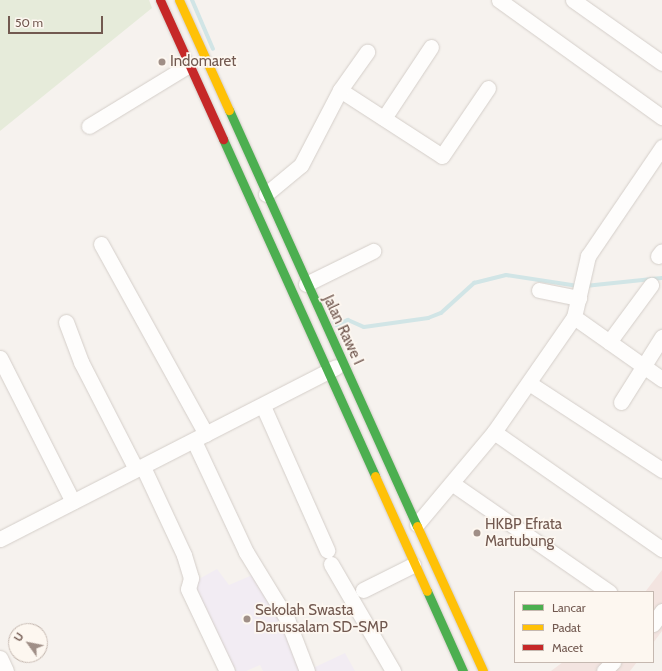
<!DOCTYPE html>
<html>
<head>
<meta charset="utf-8">
<style>
	body { margin:0 }
	#map { position:relative; width:662px; height:671px; overflow:hidden; background:#f6f2ee; font-family:Cabin,sans-serif }
	div>[style] { position:absolute }
	.commercial>* { inset:0; background:#f3e4e0 }
	.education>* { inset:0; background:#f2ecf3 }
	.green>* { inset:0; background:#e6ebda }
	.stream>* { height:4px; margin:-2px; padding:0 2px; transform-origin:2px; border-radius:2px; background:#d1e5e6 }
	.roads { filter:drop-shadow(0 0 1px #d4cec9) drop-shadow(0 0 1px #d4cec9) }
	.street>* { height:15px; margin:-7.5px; padding:0 7.5px; transform-origin:7.5px; border-radius:7.5px; background:#fefdfc }
	.fast>* { height:9px; margin:-4.5px; padding:0 4.5px; transform-origin:4.5px; border-radius:4.5px; background:#4caf50 }
	.slow>* { height:9px; margin:-4.5px; padding:0 4.5px; transform-origin:4.5px; border-radius:4.5px; background:#ffc107 }
	.jam>* { height:9px; margin:-4.5px; padding:0 4.5px; transform-origin:4.5px; border-radius:4.5px; background:#c62828 }
	.dots>* { width:11px; height:11px; translate:-50% -50%; box-sizing:border-box; border:2px solid #fdf7f0; border-radius:50% }
	span { translate:-50% -50%; white-space:nowrap; text-align:center; line-height:1.15; -webkit-text-stroke:3.5px #fdf7f0; paint-order:stroke }
	.poi-label { font-size:15px; color:#725950 }
	.left { translate:0 -50%; text-align:left }
	.street-label { font-size:15px; color:#725950 }
	.legend { position:absolute; left:514px; top:591px; width:140px; height:72px; box-sizing:border-box; background:#fdf7f0; border:1px solid #c5b8b0; margin:0; padding:5px 7px; list-style:none; font-size:12px; color:#725950 }
	.legend li { display:flex; align-items:center; gap:8px; height:20px }
	.legend b { width:20px; border:1px solid #c5b8b0 }
	.north { position:absolute; left:8px; top:623px; width:40px; height:40px; box-sizing:border-box; background:#fdf7f0; border:1px solid #c5b8b0; border-radius:50%; rotate:303deg; font-size:11px; font-weight:700; line-height:16px; text-align:center; color:#725950 }
	.north::after { content:''; display:block; margin:auto; width:14px; height:18px; background:#a08f87; clip-path:polygon(50% 0,100% 100%,50% 72%,0 100%) }
	.scale { position:absolute; left:8px; top:16px; width:95px; height:18px; box-sizing:border-box; border:2px solid #725950; border-top:0; padding-left:5px; font-size:12px; line-height:14px; white-space:nowrap; color:#725950; -webkit-text-stroke:3px #fdf7f0; paint-order:stroke }
</style>
</head>
<body>
<div id="map">
	<div class="commercial">
		<i style="clip-path:polygon(662px 570px,662px 631px,653px 643px,653px 592px,645px 592px)"></i>
		<i style="clip-path:polygon(563px 662px,637px 662px,630px 671px,551px 671px)"></i>
	</div>
	<div class="education">
		<i style="clip-path:polygon(217px 569px,229px 585px,264px 570px,311px 669px,345px 653px,355px 671px,263px 671px,260px 665px,246px 671px,229px 671px,190px 584px)"></i>
	</div>
	<div class="green">
		<i style="clip-path:polygon(0 0,149px 0,152px 8px,0 131px)"></i>
	</div>
	<div class="stream">
		<i style="left:192px;top:0;width:53px;rotate:66.8deg"></i>
		<i style="left:585px;top:286px;width:77px;rotate:-5.9deg"></i>
		<i style="left:334px;top:322px;width:4px;rotate:56deg"></i>
		<i style="left:336px;top:325px;width:13px;rotate:-23deg"></i>
		<i style="left:348px;top:320px;width:17px;rotate:24deg"></i>
		<i style="left:364px;top:327px;width:65px;rotate:-8deg"></i>
		<i style="left:428px;top:318px;width:14px;rotate:-21deg"></i>
		<i style="left:441px;top:313px;width:45px;rotate:-42.3deg"></i>
		<i style="left:474px;top:283px;width:33px;rotate:-14deg"></i>
		<i style="left:506px;top:275px;width:73px;rotate:8.7deg"></i>
	</div>
	<div class="roads">
		<div class="street">
			<i style="left:499px;top:0;width:201px;rotate:35.7deg"></i>
			<i style="left:573px;top:0;width:109px;rotate:35.3deg"></i>
			<i style="left:340px;top:90px;width:121px;rotate:32.9deg"></i>
			<i style="left:442px;top:156px;width:82px;rotate:-55.9deg"></i>
			<i style="left:384px;top:118px;width:85px;rotate:-56.5deg"></i>
			<i style="left:89px;top:126px;width:117px;rotate:-31.4deg"></i>
			<i style="left:266px;top:194px;width:45px;rotate:-39.6deg"></i>
			<i style="left:301px;top:165px;width:85px;rotate:-62.5deg"></i>
			<i style="left:340px;top:90px;width:47px;rotate:-54.6deg"></i>
			<i style="left:101px;top:244px;width:217px;rotate:61.1deg"></i>
			<i style="left:658px;top:256px;width:6px;rotate:-51deg"></i>
			<i style="left:306px;top:284px;width:75px;rotate:-26.2deg"></i>
			<i style="left:539px;top:290px;width:41px;rotate:11.3deg"></i>
			<i style="left:574px;top:317px;width:108px;rotate:35.2deg"></i>
			<i style="left:66px;top:322px;width:43px;rotate:69.4deg"></i>
			<i style="left:81px;top:362px;width:120px;rotate:62.8deg"></i>
			<i style="left:609px;top:342px;width:71px;rotate:-53.6deg"></i>
			<i style="left:0;top:358px;width:161px;rotate:63.1deg"></i>
			<i style="left:529px;top:383px;width:159px;rotate:33.2deg"></i>
			<i style="left:621px;top:402px;width:77px;rotate:-57.8deg"></i>
			<i style="left:263px;top:406px;width:158px;rotate:66deg"></i>
			<i style="left:494px;top:432px;width:205px;rotate:34.9deg"></i>
			<i style="left:194px;top:441px;width:123px;rotate:64.9deg"></i>
			<i style="left:246px;top:552px;width:79px;rotate:58.5deg"></i>
			<i style="left:287px;top:619px;width:56px;rotate:69deg"></i>
			<i style="left:143px;top:467px;width:97px;rotate:65deg"></i>
			<i style="left:184px;top:555px;width:24px;rotate:73deg"></i>
			<i style="left:191px;top:578px;width:11px;rotate:105deg"></i>
			<i style="left:188px;top:589px;width:91px;rotate:64.6deg"></i>
			<i style="left:453px;top:484px;width:190px;rotate:34.7deg"></i>
			<i style="left:417px;top:524px;width:120px;rotate:-50.1deg"></i>
			<i style="left:494px;top:432px;width:140px;rotate:-55.2deg"></i>
			<i style="left:574px;top:317px;width:63px;rotate:-77.1deg"></i>
			<i style="left:588px;top:256px;width:132px;rotate:-55.8deg"></i>
			<i style="left:0;top:539px;width:377px;rotate:-27.1deg"></i>
			<i style="left:331px;top:564px;width:124px;rotate:59.9deg"></i>
			<i style="left:363px;top:590px;width:56px;rotate:-26.6deg"></i>
			<i style="left:653px;top:624px;width:16px;rotate:-55deg"></i>
			<i style="left:0;top:658px;width:14px;rotate:65deg"></i>
			<i style="left:604px;top:671px;width:13px;rotate:-45deg"></i>
		</div>
		<div class="fast">
			<i style="left:229px;top:110px;width:457px;rotate:65.7deg"></i>
			<i style="left:223px;top:139px;width:370px;rotate:65.7deg"></i>
			<i style="left:427px;top:591px;width:88px;rotate:65.8deg"></i>
		</div>
		<div class="slow">
			<i style="left:179px;top:0;width:121px;rotate:65.6deg"></i>
			<i style="left:375px;top:476px;width:126px;rotate:65.7deg"></i>
			<i style="left:417px;top:526px;width:159px;rotate:65.5deg"></i>
		</div>
		<div class="jam">
			<i style="left:160px;top:0;width:153px;rotate:65.6deg"></i>
		</div>
	</div>
	<div class="dots">
		<i style="left:162px;top:62px;background:#a08f87"></i>
		<i style="left:477px;top:533px;background:#a08f87"></i>
		<i style="left:247px;top:619px;background:#a08f87"></i>
	</div>
	<div class="poi-label">
		<span class="left" style="left:170px;top:62px">Indomaret</span>
		<span class="left" style="left:485px;top:533px">HKBP Efrata<br>Martubung</span>
		<span class="left" style="left:255px;top:619px">Sekolah Swasta<br>Darussalam SD-SMP</span>
	</div>
	<div class="street-label">
		<span style="left:343px;top:330px;rotate:65deg">Jalan Rawe I</span>
	</div>
	<ul class="legend">
	<li><b style="height:5px;background:#4caf50"></b>Lancar</li>
	<li><b style="height:5px;background:#ffc107"></b>Padat</li>
	<li><b style="height:5px;background:#c62828"></b>Macet</li>
	</ul>
	<div class="north">U</div>
	<div class="scale">50 m</div>
</div>
</body>
</html>
